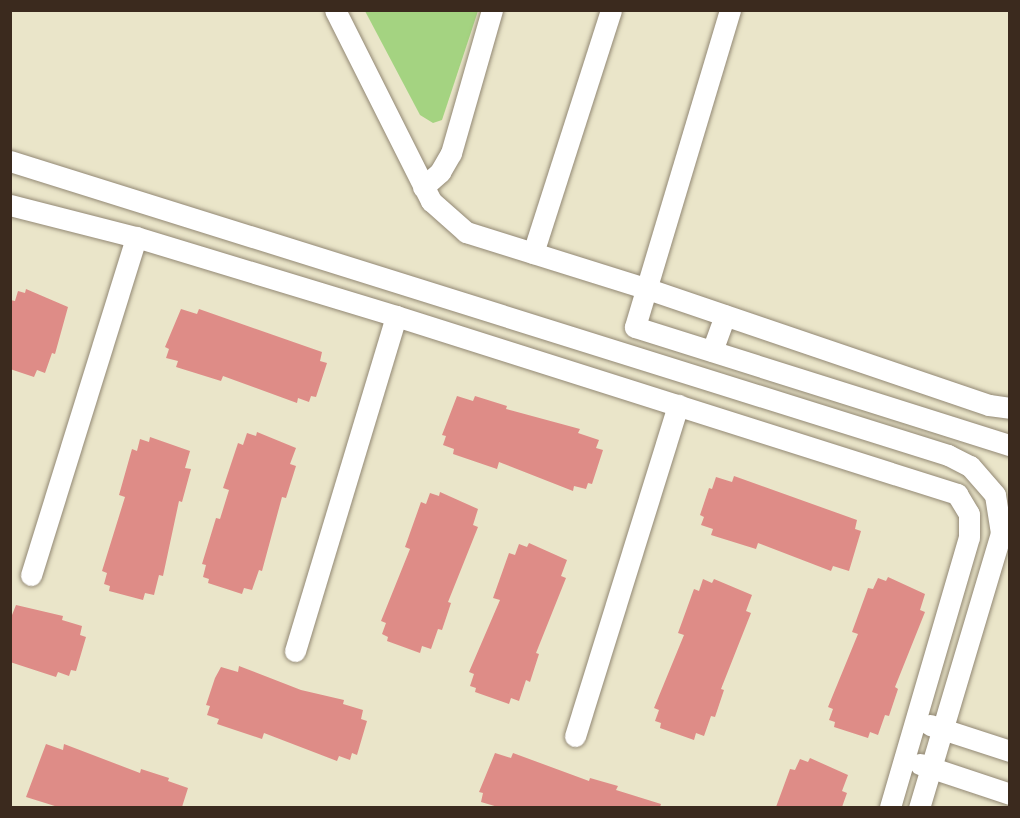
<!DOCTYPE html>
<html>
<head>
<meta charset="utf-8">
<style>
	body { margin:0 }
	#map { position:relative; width:1020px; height:818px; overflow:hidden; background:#eae5c9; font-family:Dekko,sans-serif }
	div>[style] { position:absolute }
	.green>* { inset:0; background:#a4d381 }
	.building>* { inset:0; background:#de8c87 }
	.roads { filter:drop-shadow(0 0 2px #928874) drop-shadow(0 0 2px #928874) }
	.minor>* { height:21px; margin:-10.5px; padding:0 10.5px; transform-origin:10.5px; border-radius:10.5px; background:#fff }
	span { translate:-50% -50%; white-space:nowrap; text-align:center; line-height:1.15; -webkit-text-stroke:6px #f6f6f2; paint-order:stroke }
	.frame { position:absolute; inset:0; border:12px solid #3b2a1e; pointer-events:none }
</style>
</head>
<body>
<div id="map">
	<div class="green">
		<i style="clip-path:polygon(365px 11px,478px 11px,442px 120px,433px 123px,420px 115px)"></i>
	</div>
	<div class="building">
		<i style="clip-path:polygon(26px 289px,68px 307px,55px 354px,52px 353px,45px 373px,37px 370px,34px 377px,10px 369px,10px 300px,15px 301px,18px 291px,25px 293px)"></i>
		<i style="clip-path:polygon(181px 309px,197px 314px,199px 309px,322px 352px,320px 361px,327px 363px,316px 397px,311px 396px,309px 402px,298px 398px,297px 403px,223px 376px,221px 381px,176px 367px,178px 361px,166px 358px,169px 349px,165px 347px)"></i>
		<i style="clip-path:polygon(457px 396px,473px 401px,475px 396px,507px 406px,506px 409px,580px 429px,578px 433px,599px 440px,596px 448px,603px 450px,592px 484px,588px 483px,586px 489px,574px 486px,573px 491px,499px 462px,497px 469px,453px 454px,454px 449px,443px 445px,446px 436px,442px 435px)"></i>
		<i style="clip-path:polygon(257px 432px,296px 448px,290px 464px,296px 466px,286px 498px,282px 497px,262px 571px,259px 570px,252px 590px,244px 588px,242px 594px,208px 583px,209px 579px,203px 577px,206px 565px,202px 564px,216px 518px,220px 519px,229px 490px,223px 488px,238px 443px,243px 445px,247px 433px,256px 436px)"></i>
		<i style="clip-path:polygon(150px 437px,190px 451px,185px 468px,191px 469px,182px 502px,179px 501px,163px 576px,159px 575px,154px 595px,145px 593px,143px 600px,109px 591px,110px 586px,104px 584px,107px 573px,102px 571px,125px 497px,119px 495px,132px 449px,137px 451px,140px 439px,149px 442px)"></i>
		<i style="clip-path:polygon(734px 476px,857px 520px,855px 529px,861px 531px,849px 571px,833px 566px,831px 571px,758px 543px,756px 549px,711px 535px,713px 529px,701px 525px,704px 517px,700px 515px,709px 488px,712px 489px,716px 477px,732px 482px)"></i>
		<i style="clip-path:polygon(440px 492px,478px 509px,473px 525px,478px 527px,448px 602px,451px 603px,442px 630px,438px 629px,431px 649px,422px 646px,420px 653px,387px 641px,388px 637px,382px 634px,386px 623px,381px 621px,410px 549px,405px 547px,421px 502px,426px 504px,430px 493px,439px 496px)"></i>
		<i style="clip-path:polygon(529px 543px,567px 560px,561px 576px,566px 578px,536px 653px,539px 654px,530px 682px,526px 680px,519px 701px,511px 698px,509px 704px,475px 692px,476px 688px,470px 686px,474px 674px,469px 672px,500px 600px,493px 598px,509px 553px,515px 555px,519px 544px,527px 547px)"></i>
		<i style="clip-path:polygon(888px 577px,925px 594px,920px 610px,925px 612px,895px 687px,898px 689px,889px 716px,885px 715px,878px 735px,870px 732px,868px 738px,834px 727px,835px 722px,829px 720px,833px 709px,828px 707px,858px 634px,852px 632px,868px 588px,873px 589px,878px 578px,886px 581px)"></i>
		<i style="clip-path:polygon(703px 579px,712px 583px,714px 579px,752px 595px,746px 611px,751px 613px,721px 689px,724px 690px,715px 717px,711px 716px,704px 736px,696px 733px,694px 740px,660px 728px,661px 723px,655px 721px,659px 710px,654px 708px,684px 635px,678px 633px,694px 589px,699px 591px)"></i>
		<i style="clip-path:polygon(16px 605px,63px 616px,62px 620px,82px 626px,80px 635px,86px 637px,76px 671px,71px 670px,69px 676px,58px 672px,56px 677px,10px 662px,10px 620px)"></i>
		<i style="clip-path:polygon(239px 666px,301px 690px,344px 700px,343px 704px,363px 710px,361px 719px,367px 721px,357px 755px,352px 753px,350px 760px,339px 756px,337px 761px,264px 733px,262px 739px,217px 724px,219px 719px,207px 715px,210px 706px,206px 705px,215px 678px,221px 667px,238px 672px)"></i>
		<i style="clip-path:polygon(46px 744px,63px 750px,64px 744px,140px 773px,141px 769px,169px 778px,168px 781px,188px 788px,182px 807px,58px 807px,26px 797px)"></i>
		<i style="clip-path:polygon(495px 753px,511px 758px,513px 753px,589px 781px,590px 778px,618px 786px,616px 790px,661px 804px,660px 807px,498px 807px,481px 802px,483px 793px,479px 792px)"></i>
		<i style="clip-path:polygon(810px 758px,848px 775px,842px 791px,847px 793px,842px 807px,776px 807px,790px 769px,795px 770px,800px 759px,808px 762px)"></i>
	</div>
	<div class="roads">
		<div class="minor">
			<i style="left:335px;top:10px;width:214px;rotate:63.3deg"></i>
			<i style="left:431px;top:201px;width:47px;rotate:41.5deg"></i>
			<i style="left:466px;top:232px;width:191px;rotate:17.4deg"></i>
			<i style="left:648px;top:289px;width:360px;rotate:18.8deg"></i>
			<i style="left:989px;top:405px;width:21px;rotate:8deg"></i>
			<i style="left:730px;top:10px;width:331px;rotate:106.7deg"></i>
			<i style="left:635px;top:327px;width:393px;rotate:17.5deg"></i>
			<i style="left:10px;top:161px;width:983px;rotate:17.4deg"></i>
			<i style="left:948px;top:455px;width:25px;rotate:27deg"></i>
			<i style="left:970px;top:466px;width:38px;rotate:49deg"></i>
			<i style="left:995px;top:495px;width:38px;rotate:81deg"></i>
			<i style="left:1001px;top:533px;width:287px;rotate:106.6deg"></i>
			<i style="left:423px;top:187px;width:23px;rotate:-41deg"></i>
			<i style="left:440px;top:172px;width:22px;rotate:-60deg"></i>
			<i style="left:451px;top:153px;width:149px;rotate:-74deg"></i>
			<i style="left:10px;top:205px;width:130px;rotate:14.3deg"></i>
			<i style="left:136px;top:237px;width:272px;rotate:16.9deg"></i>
			<i style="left:396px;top:316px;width:589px;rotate:17.6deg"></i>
			<i style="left:957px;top:494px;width:23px;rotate:59deg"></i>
			<i style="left:969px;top:514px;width:23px;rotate:90deg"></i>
			<i style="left:969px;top:537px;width:282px;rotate:106.3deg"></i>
			<i style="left:533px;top:253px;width:255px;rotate:-72.2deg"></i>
			<i style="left:712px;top:351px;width:38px;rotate:-70deg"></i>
			<i style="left:31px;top:575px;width:354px;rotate:-72.7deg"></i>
			<i style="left:295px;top:651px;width:350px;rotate:-73.2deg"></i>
			<i style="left:930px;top:725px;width:84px;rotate:18deg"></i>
			<i style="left:575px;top:736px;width:347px;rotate:-72.7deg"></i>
			<i style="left:920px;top:764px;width:95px;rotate:18.4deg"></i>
		</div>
	</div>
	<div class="frame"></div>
</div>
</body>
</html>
